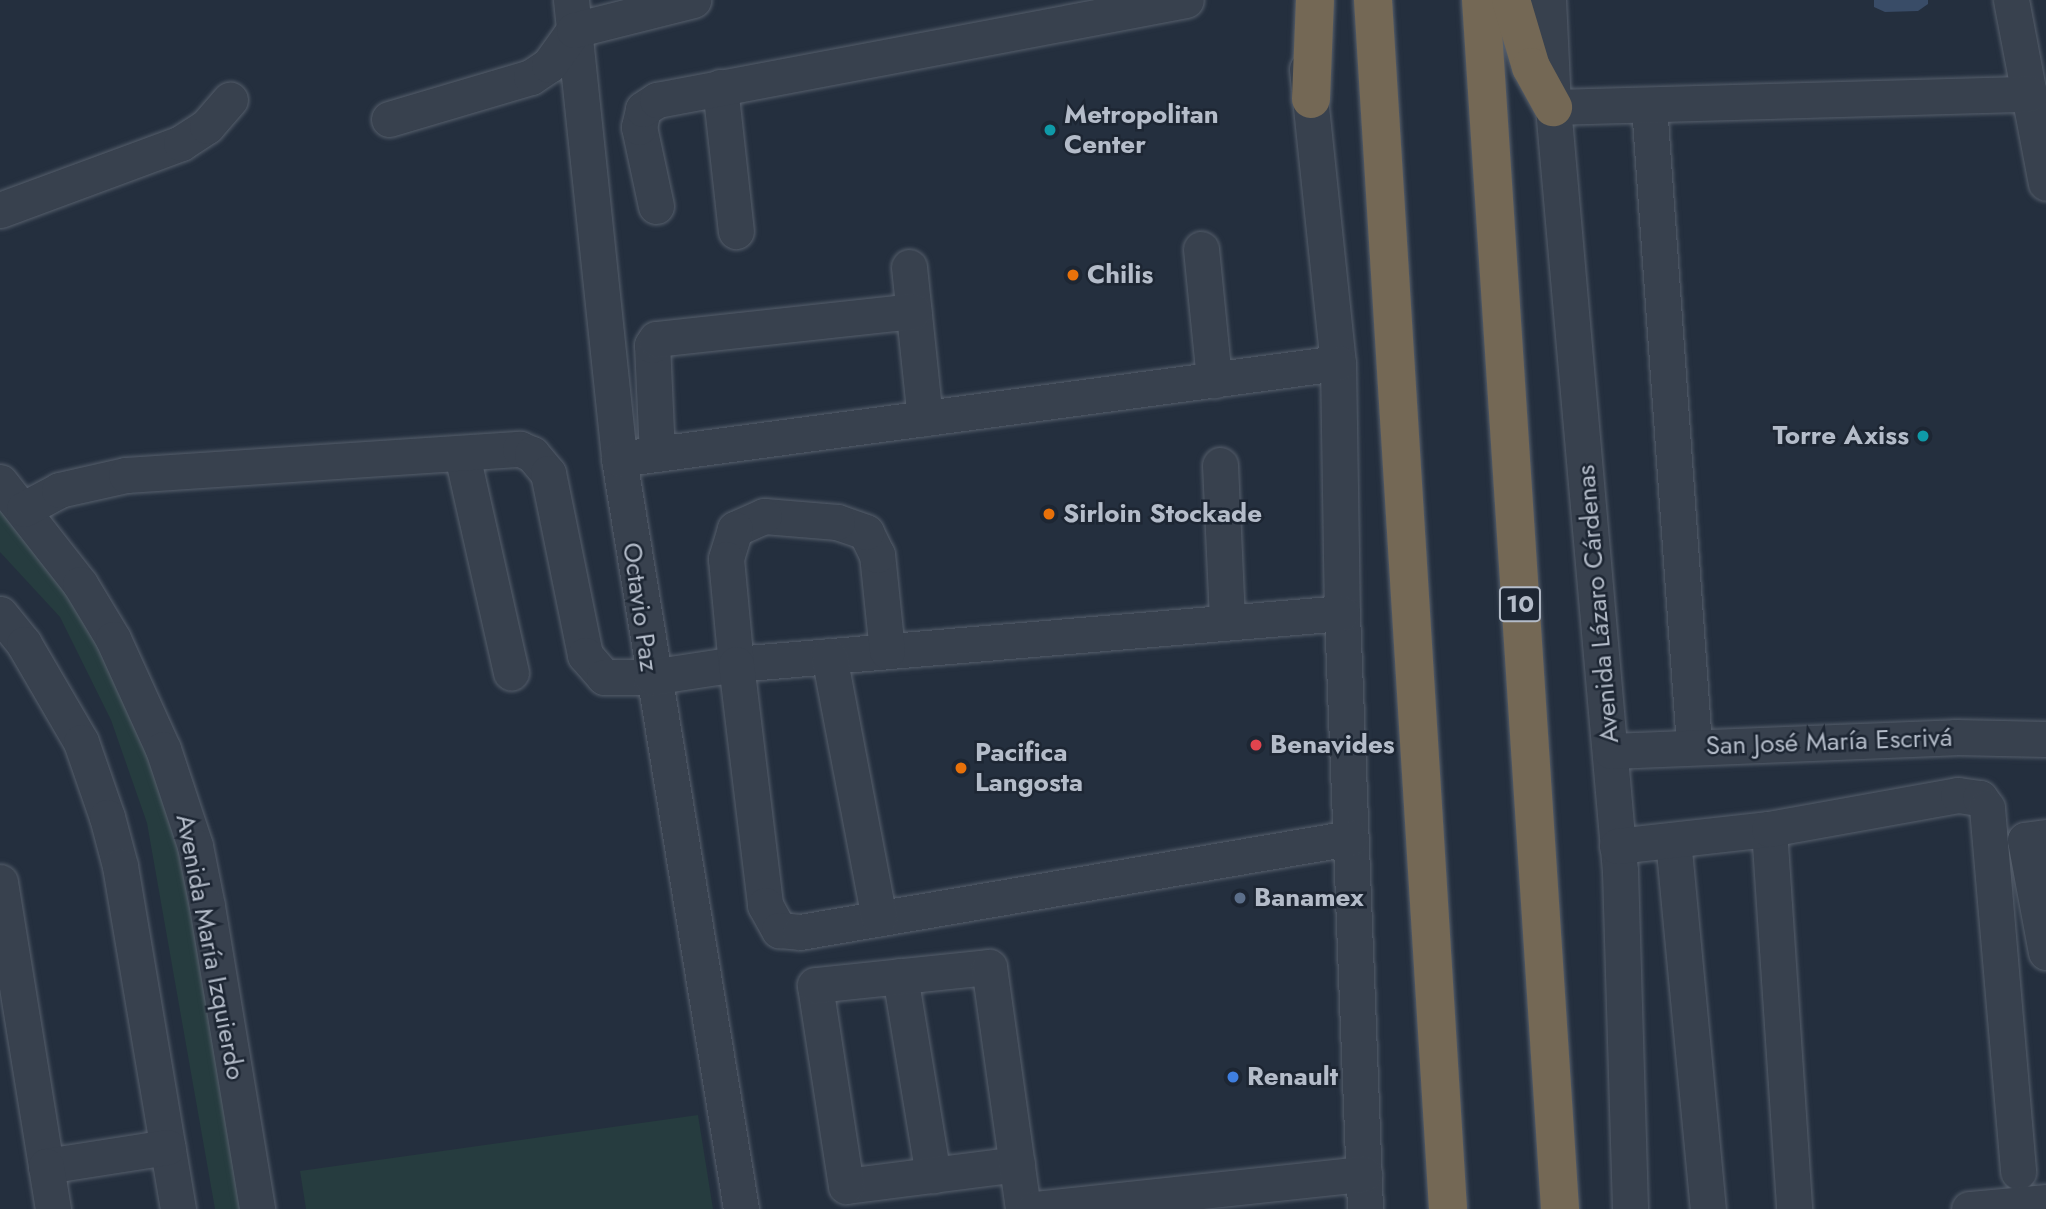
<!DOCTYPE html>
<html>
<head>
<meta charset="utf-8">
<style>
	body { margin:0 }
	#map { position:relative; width:2046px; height:1209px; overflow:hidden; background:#242f3e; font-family:Jost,sans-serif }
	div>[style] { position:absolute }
	.green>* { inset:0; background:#263c3f }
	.water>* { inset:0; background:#394c67 }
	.roads { filter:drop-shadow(0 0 2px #565f6c) drop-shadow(0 0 2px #565f6c) }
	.minor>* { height:35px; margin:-17.5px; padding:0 17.5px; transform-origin:17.5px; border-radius:17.5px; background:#38414e }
	.highway>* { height:38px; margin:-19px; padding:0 19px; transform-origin:19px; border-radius:19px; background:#746855 }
	.dots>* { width:19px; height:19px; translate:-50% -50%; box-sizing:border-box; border:4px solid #1d2633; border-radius:50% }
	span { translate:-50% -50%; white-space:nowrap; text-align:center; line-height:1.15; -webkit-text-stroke:5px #1d2633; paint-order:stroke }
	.shield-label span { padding:2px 5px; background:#1d2633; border:2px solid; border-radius:5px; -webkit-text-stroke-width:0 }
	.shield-label { font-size:24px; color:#b4bcc9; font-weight:700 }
	.poi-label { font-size:26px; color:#b4bcc9; font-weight:700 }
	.left { translate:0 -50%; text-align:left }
	.right { translate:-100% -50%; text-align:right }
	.street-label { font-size:26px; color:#b4bcc9 }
</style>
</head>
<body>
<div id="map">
	<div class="green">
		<i style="clip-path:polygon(0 493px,124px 683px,186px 875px,243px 1209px,215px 1209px,147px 823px,111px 720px,60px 617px,0 552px)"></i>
		<i style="clip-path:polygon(698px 1115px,713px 1209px,306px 1209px,300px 1171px)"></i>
	</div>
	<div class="water">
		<i style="clip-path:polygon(1874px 0,1928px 0,1928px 4px,1918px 11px,1885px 12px,1874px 7px)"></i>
	</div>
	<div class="roads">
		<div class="minor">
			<i style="left:571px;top:0;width:462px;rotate:84deg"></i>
			<i style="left:619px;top:459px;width:760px;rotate:80.76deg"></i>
			<i style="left:1548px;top:0;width:107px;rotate:87.3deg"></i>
			<i style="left:1553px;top:107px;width:767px;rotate:84.99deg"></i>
			<i style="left:1620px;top:871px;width:338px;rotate:88.3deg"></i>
			<i style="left:2011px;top:0;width:186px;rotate:79.2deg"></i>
			<i style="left:1307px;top:69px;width:296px;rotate:84deg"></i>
			<i style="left:1338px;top:363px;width:250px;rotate:89.1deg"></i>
			<i style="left:1342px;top:613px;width:596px;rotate:87.79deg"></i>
			<i style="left:720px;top:87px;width:145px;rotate:83.7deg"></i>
			<i style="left:1649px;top:105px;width:643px;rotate:85.98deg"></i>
			<i style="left:1553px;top:107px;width:477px;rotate:-1.6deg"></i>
			<i style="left:389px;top:119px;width:148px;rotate:-16.5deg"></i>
			<i style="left:531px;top:77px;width:22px;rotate:-34deg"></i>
			<i style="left:549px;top:65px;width:43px;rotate:-54.5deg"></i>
			<i style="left:574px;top:30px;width:123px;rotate:-14.1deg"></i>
			<i style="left:656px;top:206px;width:81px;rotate:-102.1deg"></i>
			<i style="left:639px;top:127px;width:18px;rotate:-77deg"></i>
			<i style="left:643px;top:109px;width:17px;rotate:-33deg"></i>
			<i style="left:657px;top:100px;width:538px;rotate:-10.7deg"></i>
			<i style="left:0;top:210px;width:193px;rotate:-20.3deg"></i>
			<i style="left:181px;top:143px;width:31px;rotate:-33deg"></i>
			<i style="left:207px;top:126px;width:35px;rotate:-49deg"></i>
			<i style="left:1201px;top:249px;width:132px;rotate:84.3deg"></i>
			<i style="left:909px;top:267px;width:152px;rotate:84deg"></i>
			<i style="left:657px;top:454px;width:109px;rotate:-92.6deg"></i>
			<i style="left:652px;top:345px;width:7px;rotate:-56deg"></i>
			<i style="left:656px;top:339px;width:259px;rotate:-6.2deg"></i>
			<i style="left:462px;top:455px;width:223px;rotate:77.3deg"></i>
			<i style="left:619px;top:459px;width:725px;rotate:-7.61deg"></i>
			<i style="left:1220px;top:465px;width:157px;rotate:87.4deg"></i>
			<i style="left:0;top:482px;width:130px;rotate:51.9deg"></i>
			<i style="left:80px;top:584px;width:64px;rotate:59deg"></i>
			<i style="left:113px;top:639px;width:121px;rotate:65.6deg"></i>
			<i style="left:163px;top:749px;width:102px;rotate:71.7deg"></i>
			<i style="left:195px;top:846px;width:61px;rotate:78.7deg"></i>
			<i style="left:207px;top:906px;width:307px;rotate:80.6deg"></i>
			<i style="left:24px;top:509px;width:40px;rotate:-28deg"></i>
			<i style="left:59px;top:490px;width:69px;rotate:-12.6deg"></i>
			<i style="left:126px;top:475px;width:395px;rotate:-3.8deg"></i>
			<i style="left:520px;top:449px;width:13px;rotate:23deg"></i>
			<i style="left:532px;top:454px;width:25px;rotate:50deg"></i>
			<i style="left:548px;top:473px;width:186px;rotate:78.5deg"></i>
			<i style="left:585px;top:655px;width:29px;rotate:49deg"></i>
			<i style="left:604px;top:677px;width:47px"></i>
			<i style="left:651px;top:677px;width:86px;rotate:-8.7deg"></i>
			<i style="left:736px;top:664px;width:608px;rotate:-4.81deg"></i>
			<i style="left:0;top:614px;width:38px;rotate:51deg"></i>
			<i style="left:24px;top:644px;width:113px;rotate:59.8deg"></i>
			<i style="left:81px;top:742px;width:79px;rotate:70.9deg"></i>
			<i style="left:107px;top:817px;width:51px;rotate:75.1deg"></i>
			<i style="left:120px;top:866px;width:348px;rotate:80.4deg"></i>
			<i style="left:887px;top:651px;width:97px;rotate:-95.9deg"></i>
			<i style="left:877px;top:555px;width:25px;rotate:-116deg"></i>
			<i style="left:866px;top:532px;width:31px;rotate:-161deg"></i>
			<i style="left:837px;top:522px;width:73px;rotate:-175.3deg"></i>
			<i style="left:764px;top:516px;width:32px;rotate:156deg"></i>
			<i style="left:735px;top:529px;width:31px;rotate:107deg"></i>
			<i style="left:726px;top:559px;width:105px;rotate:84.6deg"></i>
			<i style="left:736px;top:664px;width:243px;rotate:83.1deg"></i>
			<i style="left:765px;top:905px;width:29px;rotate:61deg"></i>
			<i style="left:779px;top:930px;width:21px;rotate:5deg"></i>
			<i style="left:800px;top:932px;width:558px;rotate:-9.7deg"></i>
			<i style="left:829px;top:656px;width:267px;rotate:79.2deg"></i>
			<i style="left:1611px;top:751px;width:344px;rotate:-2.3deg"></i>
			<i style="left:1955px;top:737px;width:91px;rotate:1.3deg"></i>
			<i style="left:1769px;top:829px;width:381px;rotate:86.2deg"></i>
			<i style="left:2046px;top:837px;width:21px;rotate:172deg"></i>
			<i style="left:2025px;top:840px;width:114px;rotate:79.4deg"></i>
			<i style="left:1673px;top:840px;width:371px;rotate:84.6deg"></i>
			<i style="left:1617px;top:846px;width:153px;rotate:-6.4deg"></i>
			<i style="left:1769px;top:829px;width:192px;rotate:-10.2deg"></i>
			<i style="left:1958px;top:795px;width:22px;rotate:8deg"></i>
			<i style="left:1980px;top:798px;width:12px;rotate:55deg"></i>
			<i style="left:1987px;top:808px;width:365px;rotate:85.1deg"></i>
			<i style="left:0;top:882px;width:288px;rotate:80.8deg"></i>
			<i style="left:46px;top:1166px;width:123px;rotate:-8.9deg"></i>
			<i style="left:900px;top:976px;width:202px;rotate:80.6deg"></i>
			<i style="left:1017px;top:1164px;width:172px;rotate:172.7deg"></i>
			<i style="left:846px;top:1186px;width:203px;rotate:-98.8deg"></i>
			<i style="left:815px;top:985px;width:175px;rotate:-5.9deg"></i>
			<i style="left:989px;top:967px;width:244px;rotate:82deg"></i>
			<i style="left:46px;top:1166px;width:44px;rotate:80.8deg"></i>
			<i style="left:1034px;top:1209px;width:332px;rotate:-6.1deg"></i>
			<i style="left:1969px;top:1209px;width:77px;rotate:-5.2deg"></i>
		</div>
		<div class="highway">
			<i style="left:1373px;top:0;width:1211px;rotate:86.45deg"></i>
			<i style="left:1481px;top:0;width:1212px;rotate:86.26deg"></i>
			<i style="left:1511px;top:0;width:70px;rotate:73.4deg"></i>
			<i style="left:1531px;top:67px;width:46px;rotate:61.2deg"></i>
			<i style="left:1311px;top:99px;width:99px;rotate:-87.7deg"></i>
		</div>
	</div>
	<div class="dots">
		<i style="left:1050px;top:130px;background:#0f9aa8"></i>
		<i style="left:1073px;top:275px;background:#e8710a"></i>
		<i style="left:1923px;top:436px;background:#0f9aa8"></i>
		<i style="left:1049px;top:514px;background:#e8710a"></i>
		<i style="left:1256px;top:745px;background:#e0444e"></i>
		<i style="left:961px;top:768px;background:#e8710a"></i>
		<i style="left:1240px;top:898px;background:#5c6f8a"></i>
		<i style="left:1233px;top:1077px;background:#3f7fe0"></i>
	</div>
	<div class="shield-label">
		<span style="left:1520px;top:604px">10</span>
	</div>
	<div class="poi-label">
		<span class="left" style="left:1064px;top:130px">Metropolitan<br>Center</span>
		<span class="left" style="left:1087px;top:275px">Chilis</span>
		<span class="right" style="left:1909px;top:436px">Torre Axiss</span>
		<span class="left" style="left:1063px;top:514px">Sirloin Stockade</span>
		<span class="left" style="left:1270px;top:745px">Benavides</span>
		<span class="left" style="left:975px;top:768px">Pacifica<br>Langosta</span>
		<span class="left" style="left:1254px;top:898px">Banamex</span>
		<span class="left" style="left:1247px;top:1077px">Renault</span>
	</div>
	<div class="street-label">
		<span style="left:1598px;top:604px;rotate:-95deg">Avenida Lázaro Cárdenas</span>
		<span style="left:640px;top:607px;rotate:82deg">Octavio Paz</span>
		<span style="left:1829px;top:742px;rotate:-2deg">San José María Escrivá</span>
		<span style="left:210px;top:947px;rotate:79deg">Avenida María Izquierdo</span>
	</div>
</div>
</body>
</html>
